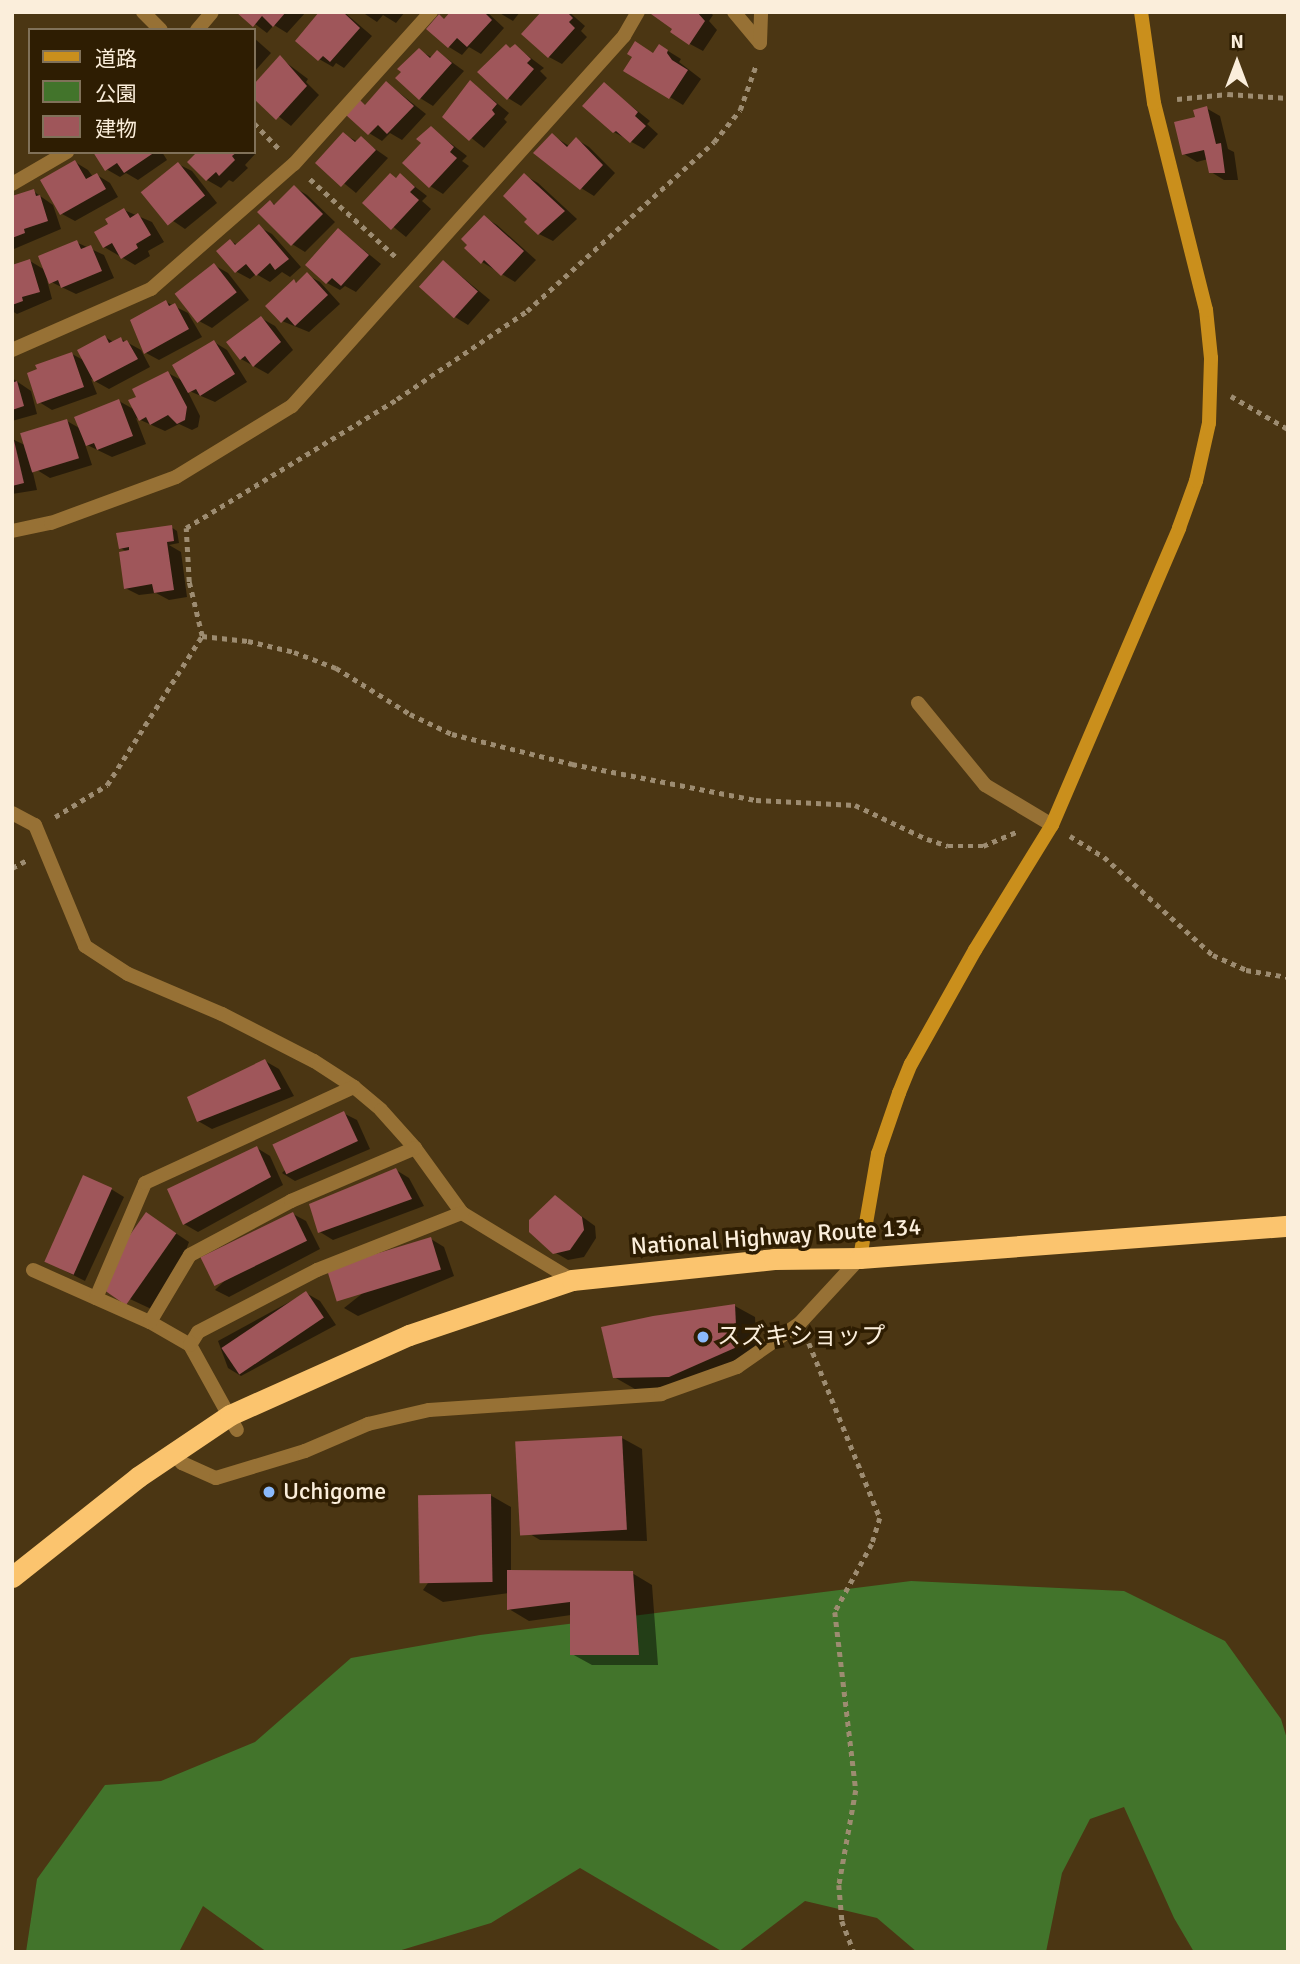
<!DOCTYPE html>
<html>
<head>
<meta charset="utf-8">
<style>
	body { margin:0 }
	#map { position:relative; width:1300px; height:1964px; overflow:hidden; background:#4b3613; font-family:Signika,"Noto Sans JP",sans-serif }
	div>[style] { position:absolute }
	.green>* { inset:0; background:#42742b }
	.shadow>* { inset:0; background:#0007 }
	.building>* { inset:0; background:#9f565a; transform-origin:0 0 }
	.path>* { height:4.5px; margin-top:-2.25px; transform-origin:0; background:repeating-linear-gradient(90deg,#9d8c71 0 5px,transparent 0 10px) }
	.street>* { height:14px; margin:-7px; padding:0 7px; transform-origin:7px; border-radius:7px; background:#977135 }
	.secondary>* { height:14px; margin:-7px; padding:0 7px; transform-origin:7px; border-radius:7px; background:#ca8f1c }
	.highway>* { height:21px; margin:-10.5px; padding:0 10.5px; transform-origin:10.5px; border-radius:10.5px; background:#fbc46e }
	.dots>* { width:19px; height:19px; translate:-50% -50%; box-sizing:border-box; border:4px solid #2e1d02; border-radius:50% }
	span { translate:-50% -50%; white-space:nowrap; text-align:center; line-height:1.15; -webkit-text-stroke:7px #2e1d02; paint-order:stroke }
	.street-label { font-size:24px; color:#fbeedb }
	.poi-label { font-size:24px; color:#fbeedb }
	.left { translate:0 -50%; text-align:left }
	.frame { position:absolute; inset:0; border:14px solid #fbeedb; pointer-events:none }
	.legend { position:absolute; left:28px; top:28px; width:228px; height:126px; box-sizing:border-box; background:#2e1d02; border:2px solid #807159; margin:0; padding:9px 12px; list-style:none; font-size:21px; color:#fbeedb }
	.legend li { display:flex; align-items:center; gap:14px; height:35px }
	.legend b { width:35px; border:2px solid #807159 }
	.north { position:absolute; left:1202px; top:28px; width:70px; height:70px; -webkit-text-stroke:5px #2e1d02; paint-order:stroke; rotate:0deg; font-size:19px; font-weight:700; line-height:28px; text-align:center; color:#fbeedb }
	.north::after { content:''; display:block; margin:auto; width:24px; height:32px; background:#fbeedb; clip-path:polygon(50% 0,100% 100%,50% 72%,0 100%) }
</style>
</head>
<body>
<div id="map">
	<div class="green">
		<i style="clip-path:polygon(911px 1581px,1124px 1591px,1225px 1641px,1281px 1719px,1288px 1742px,1288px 1952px,1194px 1952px,1174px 1918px,1124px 1807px,1090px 1819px,1062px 1873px,1046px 1952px,917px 1952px,877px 1918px,805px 1901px,738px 1952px,723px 1952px,580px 1868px,491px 1923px,395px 1952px,267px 1952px,203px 1906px,179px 1952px,26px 1952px,37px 1879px,105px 1785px,161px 1781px,255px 1742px,351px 1658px,480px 1635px)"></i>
	</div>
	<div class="shadow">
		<i style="clip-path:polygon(239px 12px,306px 12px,287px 33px,274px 25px,267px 33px)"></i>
		<i style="clip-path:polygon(327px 12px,344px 12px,372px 36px,344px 68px,336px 63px,333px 67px,319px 59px)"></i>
		<i style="clip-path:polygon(362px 12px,405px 12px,396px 23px,383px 15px,377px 22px)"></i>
		<i style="clip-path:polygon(452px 12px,487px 12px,504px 28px,481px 54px,469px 47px,462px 55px,449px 47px,445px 20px)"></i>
		<i style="clip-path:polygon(498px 12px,520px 12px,513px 21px)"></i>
		<i style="clip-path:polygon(541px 12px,569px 12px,585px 26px,581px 31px,587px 37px,562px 64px,549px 57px)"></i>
		<i style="clip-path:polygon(655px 12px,709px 12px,713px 15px,709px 21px,717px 30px,703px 51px,690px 44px)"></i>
		<i style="clip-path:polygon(254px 38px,271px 53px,254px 72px)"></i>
		<i style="clip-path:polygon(515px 46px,544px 68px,540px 71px,547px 78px,521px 106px,508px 98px,512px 49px)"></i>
		<i style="clip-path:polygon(660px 46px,681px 59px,679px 62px,701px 79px,683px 105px,625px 70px,654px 54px)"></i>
		<i style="clip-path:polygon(420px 51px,433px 58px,438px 52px,464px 71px,433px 106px,420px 98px)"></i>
		<i style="clip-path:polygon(280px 58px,308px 79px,306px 82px,319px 95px,291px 126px,254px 97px,254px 87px)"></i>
		<i style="clip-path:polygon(471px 82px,509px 113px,504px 119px,507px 122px,484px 148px,444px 116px)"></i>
		<i style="clip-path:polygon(387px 83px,426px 114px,402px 140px,390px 133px,382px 141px,369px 133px)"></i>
		<i style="clip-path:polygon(604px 84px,650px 121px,647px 124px,658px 134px,644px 149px,614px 132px)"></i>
		<i style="clip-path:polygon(1206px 108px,1220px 116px,1228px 149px,1234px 152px,1238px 180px,1224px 180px,1211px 172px,1208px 159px,1197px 162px,1184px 154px,1197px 119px)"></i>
		<i style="clip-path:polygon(431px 128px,467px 156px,462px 161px,469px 166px,443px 194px,430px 186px,424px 143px)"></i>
		<i style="clip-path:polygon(343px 134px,358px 142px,361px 139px,388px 158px,356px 193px,318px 162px)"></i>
		<i style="clip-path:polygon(552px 135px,569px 146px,576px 139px,589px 147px,615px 173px,594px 196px,581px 188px)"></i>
		<i style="clip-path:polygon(254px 151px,256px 153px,245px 165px,248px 168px,233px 182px,229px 180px,221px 188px,207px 180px,199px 152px)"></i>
		<i style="clip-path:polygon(95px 152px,162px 152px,167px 160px,138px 180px,126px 173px,120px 177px,106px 169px)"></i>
		<i style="clip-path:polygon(75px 162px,88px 170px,93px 177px,97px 175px,110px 183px,118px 197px,75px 221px,62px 214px)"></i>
		<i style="clip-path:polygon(178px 164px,192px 171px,217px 203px,185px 229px,157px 210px,143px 193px)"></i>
		<i style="clip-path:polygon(400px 175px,427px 196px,422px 201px,431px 209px,406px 237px,364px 203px)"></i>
		<i style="clip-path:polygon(524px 175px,538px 183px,577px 219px,553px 241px,539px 234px,530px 218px)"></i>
		<i style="clip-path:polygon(294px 187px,307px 195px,335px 222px,305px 252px,292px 244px,270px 202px,276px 205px)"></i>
		<i style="clip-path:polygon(33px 191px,53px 205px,61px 229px,14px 249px,12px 198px)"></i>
		<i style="clip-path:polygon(124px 210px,152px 222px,164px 242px,148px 251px,150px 256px,135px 265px,104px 247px,110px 224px)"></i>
		<i style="clip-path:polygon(484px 217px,497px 225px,536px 260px,515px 282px,482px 262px)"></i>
		<i style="clip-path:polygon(259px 227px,272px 234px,301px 267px,290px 277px,282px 272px,270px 282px,256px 274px,250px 279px,237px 272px,230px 241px,238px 245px)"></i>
		<i style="clip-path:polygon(339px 230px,381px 264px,356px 292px,345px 286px,340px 290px,327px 283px)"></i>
		<i style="clip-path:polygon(76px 242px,104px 255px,114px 278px,76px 294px,47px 280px,52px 299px,17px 314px,12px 311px,12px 267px,30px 261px,45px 270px)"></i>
		<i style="clip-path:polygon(444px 262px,490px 300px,468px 325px,455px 317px)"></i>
		<i style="clip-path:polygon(214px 265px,228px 273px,249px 300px,212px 328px,199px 321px)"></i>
		<i style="clip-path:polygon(307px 275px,320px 282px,340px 304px,309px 332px,282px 321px,294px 281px,298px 284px)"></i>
		<i style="clip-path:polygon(166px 302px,188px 313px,202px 337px,159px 360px,146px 353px)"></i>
		<i style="clip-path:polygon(261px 318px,275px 326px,293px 350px,268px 374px,241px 359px)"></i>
		<i style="clip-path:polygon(105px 337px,115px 343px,121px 339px,141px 350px,150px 367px,109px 389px,91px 379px,97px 394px,52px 410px,39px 402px,72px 354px,85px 361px)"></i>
		<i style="clip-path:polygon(214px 342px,227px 350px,247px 382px,215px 402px,187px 390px,200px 416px,198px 427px,192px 430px,179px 424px,165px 431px,136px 418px,146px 444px,112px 457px,85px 444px,92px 465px,50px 478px,37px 470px,30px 460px,37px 490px,12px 494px,12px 439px,27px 446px,67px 421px,81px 429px,119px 401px,135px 410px,168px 373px,183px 381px)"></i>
		<i style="clip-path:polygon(12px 378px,31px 391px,37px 414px,12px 421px)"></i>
		<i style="clip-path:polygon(171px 527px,177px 531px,179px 543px,169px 545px,181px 552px,187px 597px,169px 600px,156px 593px,139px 595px,125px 588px,128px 552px,120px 548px)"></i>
		<i style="clip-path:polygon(265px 1061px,279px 1069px,294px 1096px,212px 1129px,198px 1121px)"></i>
		<i style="clip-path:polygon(343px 1113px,357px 1120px,370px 1149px,295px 1181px,282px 1173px)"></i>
		<i style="clip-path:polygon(257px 1148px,270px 1156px,283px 1185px,198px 1232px,184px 1224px)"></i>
		<i style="clip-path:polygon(396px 1170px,409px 1178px,424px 1206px,333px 1240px,320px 1232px)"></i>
		<i style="clip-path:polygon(111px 1189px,124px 1197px,85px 1281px,61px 1269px)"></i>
		<i style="clip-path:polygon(555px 1197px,595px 1226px,596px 1238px,584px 1257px,568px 1260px,554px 1252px)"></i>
		<i style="clip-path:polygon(147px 1214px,189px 1242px,162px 1314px,117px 1293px)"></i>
		<i style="clip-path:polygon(293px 1214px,306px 1221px,320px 1249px,229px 1297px,215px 1290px)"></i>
		<i style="clip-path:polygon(431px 1239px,444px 1247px,454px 1276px,358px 1316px,344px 1308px)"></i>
		<i style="clip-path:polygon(306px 1293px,320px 1301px,336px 1325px,241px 1376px,228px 1368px,218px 1341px)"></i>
		<i style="clip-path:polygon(735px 1306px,755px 1317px,757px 1358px,691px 1388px,635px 1389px,614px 1377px)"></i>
		<i style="clip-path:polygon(622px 1438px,642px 1449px,647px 1541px,540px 1540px,520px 1528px)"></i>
		<i style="clip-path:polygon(490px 1495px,511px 1507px,511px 1572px,632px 1573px,652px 1585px,658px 1665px,592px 1665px,572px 1654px,571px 1615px,529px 1621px,509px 1609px,509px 1593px,443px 1602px,423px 1590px)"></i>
	</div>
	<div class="building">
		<i style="clip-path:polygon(236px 12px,286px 12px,273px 27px,262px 16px,253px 27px)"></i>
		<i style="clip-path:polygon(319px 12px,343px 12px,360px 28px,330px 62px,323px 56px,318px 61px,295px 41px)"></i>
		<i style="clip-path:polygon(450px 12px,484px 12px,492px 20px,467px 47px,457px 38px,448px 48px,426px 29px,439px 14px,444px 19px)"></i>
		<i style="clip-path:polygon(541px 12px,567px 12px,573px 18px,569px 22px,575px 28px,548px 58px,521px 34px)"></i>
		<i style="clip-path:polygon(653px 12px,697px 12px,705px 21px,689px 45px,670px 32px,672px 29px,651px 14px)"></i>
		<i style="clip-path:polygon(635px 41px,653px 53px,659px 44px,668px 50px,667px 53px,672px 60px,688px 70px,669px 99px,623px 71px,632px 57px,627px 54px)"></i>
		<i style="clip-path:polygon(506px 44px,510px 48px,515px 44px,531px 59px,527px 63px,534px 69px,507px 100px,477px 72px)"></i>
		<i style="clip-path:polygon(419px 48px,430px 58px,437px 50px,452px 63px,419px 100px,395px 78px,401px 72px,397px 69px)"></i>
		<i style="clip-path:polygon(280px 55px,307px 86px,276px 120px,254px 99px,254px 84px)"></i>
		<i style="clip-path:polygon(470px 80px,497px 104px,492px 110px,495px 114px,469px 141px,442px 117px)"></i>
		<i style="clip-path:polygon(386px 81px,414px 106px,387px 134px,378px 125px,368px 135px,346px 115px,360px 100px,365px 105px)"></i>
		<i style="clip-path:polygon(604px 82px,638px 112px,635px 116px,646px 126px,630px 143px,616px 131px,613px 133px,582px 106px)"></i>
		<i style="clip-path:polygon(1207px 106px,1216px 144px,1221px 143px,1225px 173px,1209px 173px,1204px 150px,1182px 155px,1174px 122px,1195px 117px,1193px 110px)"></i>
		<i style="clip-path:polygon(431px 126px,454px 147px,450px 152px,457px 158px,429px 188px,402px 163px,421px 143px,416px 139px)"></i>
		<i style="clip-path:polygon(343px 132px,355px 142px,361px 136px,376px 150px,341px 187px,315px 163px)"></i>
		<i style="clip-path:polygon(552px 133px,567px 147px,576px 137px,603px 165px,580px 190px,533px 153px)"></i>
		<i style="clip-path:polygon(93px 152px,155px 152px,124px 173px,117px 163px,105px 171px)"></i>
		<i style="clip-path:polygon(197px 152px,237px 152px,232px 156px,235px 160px,219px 176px,216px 172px,206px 181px,187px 162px)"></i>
		<i style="clip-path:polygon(75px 160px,86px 179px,97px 173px,106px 189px,60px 215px,40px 180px)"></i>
		<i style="left:178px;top:162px;width:43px;height:48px;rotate:51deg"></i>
		<i style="clip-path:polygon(390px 173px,396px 178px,400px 173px,415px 187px,410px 192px,419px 200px,391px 230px,362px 203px)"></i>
		<i style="clip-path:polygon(524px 173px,565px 211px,538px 235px,524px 222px,527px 219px,503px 196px)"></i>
		<i style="clip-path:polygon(294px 185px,323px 214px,291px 246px,257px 212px,270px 200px,274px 205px)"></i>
		<i style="clip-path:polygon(34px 189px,36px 196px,40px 195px,48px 221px,24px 229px,25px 233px,12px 238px,12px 196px)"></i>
		<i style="clip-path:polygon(124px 208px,130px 218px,138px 213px,151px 235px,136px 244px,138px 248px,121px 259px,112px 243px,103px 248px,94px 232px,108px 224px,105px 219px)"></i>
		<i style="clip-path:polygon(484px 215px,524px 251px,501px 276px,484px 260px,481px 264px,464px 248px,467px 245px,461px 239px)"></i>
		<i style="clip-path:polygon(259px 224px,289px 259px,275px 270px,270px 263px,256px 276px,246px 264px,235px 273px,216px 251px,230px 239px,235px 245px)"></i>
		<i style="clip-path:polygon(338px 228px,369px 255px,341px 286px,332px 278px,326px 284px,305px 265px)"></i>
		<i style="clip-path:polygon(77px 240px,81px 249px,91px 245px,102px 271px,61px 288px,58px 280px,49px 284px,38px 256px)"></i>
		<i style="clip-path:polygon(30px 259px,40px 292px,22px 297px,23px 301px,12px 305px,12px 265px)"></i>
		<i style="left:443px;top:260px;width:47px;height:36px;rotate:42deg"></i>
		<i style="left:214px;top:263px;width:37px;height:50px;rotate:52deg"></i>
		<i style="clip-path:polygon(307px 272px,328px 295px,295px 326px,287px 317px,281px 323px,265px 306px,294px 279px,296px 283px)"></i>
		<i style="clip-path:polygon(166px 300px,169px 306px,175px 303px,189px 329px,144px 354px,130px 320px)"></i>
		<i style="clip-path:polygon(261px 316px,281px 342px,253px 367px,245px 356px,240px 360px,226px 342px)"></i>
		<i style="clip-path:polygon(105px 335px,109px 343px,121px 337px,123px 342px,127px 340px,138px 359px,94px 382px,77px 350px)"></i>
		<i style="clip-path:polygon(214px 340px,235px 374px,200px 396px,196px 389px,188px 393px,172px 365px)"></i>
		<i style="clip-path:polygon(72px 352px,84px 387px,37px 404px,27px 373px,37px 369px,35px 365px)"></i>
		<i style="clip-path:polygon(168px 371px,187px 407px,185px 420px,177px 424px,168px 415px,150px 425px,146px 417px,139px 421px,128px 400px,136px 397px,132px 389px)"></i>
		<i style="clip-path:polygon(17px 381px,24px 406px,12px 410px,12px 383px)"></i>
		<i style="clip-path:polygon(119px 399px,133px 436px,97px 450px,94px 443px,86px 446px,74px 417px)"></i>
		<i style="left:67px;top:419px;width:41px;height:49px;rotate:73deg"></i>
		<i style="clip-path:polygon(12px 432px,24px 483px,12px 486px)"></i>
		<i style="clip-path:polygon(172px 525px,174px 541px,167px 542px,174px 590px,154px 593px,152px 584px,124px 589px,119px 552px,129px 550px,129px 547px,119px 549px,116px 533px)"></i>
		<i style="clip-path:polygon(265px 1059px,281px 1089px,197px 1122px,187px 1097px)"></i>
		<i style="left:344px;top:1111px;width:33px;height:79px;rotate:65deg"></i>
		<i style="clip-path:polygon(257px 1146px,271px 1177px,183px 1225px,167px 1189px)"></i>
		<i style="clip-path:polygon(396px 1168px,412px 1199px,318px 1233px,309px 1204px)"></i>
		<i style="left:83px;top:1175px;width:32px;height:95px;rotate:24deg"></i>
		<i style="clip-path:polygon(555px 1195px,582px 1217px,584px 1230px,570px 1250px,553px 1254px,529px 1232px,529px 1220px)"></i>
		<i style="left:146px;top:1212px;width:37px;height:88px;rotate:35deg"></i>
		<i style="left:293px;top:1212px;width:32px;height:103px;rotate:64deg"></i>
		<i style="left:431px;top:1237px;width:34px;height:109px;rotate:73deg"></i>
		<i style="left:306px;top:1291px;width:32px;height:102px;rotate:56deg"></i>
		<i style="clip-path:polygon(735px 1304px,737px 1347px,669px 1377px,613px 1378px,601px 1327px,653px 1316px)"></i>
		<i style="left:622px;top:1436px;width:94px;height:107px;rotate:87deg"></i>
		<i style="left:491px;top:1494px;width:88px;height:73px;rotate:89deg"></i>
		<i style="clip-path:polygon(507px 1570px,633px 1571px,639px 1655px,570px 1655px,570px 1602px,507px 1610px)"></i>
	</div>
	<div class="path">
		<i style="left:1177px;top:99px;width:51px;rotate:-5.6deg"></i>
		<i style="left:1228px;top:94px;width:60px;rotate:3.8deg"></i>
		<i style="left:254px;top:123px;width:36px;rotate:46deg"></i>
		<i style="left:310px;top:179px;width:118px;rotate:42.2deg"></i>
		<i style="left:1231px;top:396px;width:66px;rotate:30.1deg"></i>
		<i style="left:202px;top:636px;width:46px;rotate:6.2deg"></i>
		<i style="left:248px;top:641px;width:47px;rotate:13.4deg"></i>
		<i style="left:294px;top:652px;width:45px;rotate:20.9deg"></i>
		<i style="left:336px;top:668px;width:87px;rotate:31.9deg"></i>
		<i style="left:410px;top:714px;width:47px;rotate:25.5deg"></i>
		<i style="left:452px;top:734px;width:124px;rotate:14deg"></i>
		<i style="left:572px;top:764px;width:187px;rotate:11.1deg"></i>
		<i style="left:756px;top:800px;width:99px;rotate:2.9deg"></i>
		<i style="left:855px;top:805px;width:80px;rotate:25.3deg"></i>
		<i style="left:927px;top:839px;width:22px;rotate:18deg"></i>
		<i style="left:948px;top:846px;width:35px"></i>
		<i style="left:983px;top:846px;width:39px;rotate:-23deg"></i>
		<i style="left:55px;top:817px;width:61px;rotate:-31.6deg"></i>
		<i style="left:107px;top:785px;width:177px;rotate:-57.5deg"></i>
		<i style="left:202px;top:636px;width:56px;rotate:-103.5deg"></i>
		<i style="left:189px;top:582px;width:54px;rotate:-93.2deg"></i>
		<i style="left:186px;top:528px;width:247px;rotate:-31.4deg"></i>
		<i style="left:397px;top:399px;width:157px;rotate:-34.1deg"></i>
		<i style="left:527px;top:311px;width:252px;rotate:-42.1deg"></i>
		<i style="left:714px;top:142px;width:41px;rotate:-50.9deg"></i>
		<i style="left:740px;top:110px;width:48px;rotate:-70.4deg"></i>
		<i style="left:1070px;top:836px;width:40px;rotate:32deg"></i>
		<i style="left:1104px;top:857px;width:147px;rotate:42deg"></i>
		<i style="left:1213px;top:955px;width:36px;rotate:24deg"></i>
		<i style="left:1246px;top:970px;width:43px;rotate:9.5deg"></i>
		<i style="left:12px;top:868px;width:17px;rotate:-28deg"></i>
		<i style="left:809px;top:1343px;width:189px;rotate:67.9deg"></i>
		<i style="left:880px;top:1518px;width:27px;rotate:107deg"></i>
		<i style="left:872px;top:1544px;width:77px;rotate:118.6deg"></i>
		<i style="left:835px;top:1612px;width:179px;rotate:83.3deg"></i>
		<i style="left:856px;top:1790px;width:97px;rotate:100.1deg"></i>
		<i style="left:839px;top:1885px;width:36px;rotate:85deg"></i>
		<i style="left:842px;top:1921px;width:33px;rotate:69deg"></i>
	</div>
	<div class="street">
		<i style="left:143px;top:12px;width:25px;rotate:45deg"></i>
		<i style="left:734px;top:12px;width:40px;rotate:50deg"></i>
		<i style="left:197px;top:30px;width:23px;rotate:-50deg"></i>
		<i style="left:760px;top:43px;width:31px;rotate:-88deg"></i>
		<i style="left:12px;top:184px;width:64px;rotate:-30.2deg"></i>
		<i style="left:12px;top:350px;width:152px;rotate:-23.7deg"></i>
		<i style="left:151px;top:289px;width:190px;rotate:-41.2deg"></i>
		<i style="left:294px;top:164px;width:205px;rotate:-48deg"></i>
		<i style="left:12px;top:531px;width:40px;rotate:-12deg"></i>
		<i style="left:51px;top:523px;width:133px;rotate:-20.2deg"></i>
		<i style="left:176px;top:477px;width:136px;rotate:-31.5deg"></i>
		<i style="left:292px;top:406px;width:497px;rotate:-48.1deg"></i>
		<i style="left:624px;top:36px;width:28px;rotate:-60deg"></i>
		<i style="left:918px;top:703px;width:106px;rotate:50.7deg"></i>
		<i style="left:985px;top:785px;width:78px;rotate:30.8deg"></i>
		<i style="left:12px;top:813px;width:26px;rotate:28deg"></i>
		<i style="left:35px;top:825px;width:131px;rotate:67.5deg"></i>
		<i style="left:85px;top:946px;width:51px;rotate:33.1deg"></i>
		<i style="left:128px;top:974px;width:102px;rotate:23.1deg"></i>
		<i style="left:222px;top:1014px;width:103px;rotate:27.1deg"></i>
		<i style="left:314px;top:1061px;width:48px;rotate:33deg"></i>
		<i style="left:354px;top:1087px;width:35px;rotate:40deg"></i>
		<i style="left:381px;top:1110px;width:51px;rotate:48.2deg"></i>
		<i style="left:415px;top:1148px;width:80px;rotate:54.1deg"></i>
		<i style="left:462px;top:1213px;width:129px;rotate:31.3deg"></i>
		<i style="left:33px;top:1270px;width:128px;rotate:24deg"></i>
		<i style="left:150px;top:1322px;width:46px;rotate:29.9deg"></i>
		<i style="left:190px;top:1345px;width:97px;rotate:61.1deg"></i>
		<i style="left:96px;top:1298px;width:125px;rotate:-66.9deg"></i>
		<i style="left:145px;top:1183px;width:230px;rotate:-24.7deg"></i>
		<i style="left:150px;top:1322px;width:78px;rotate:-59.2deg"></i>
		<i style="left:190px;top:1255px;width:115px;rotate:-28.1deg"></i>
		<i style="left:291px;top:1201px;width:135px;rotate:-23.1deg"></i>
		<i style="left:190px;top:1345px;width:15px;rotate:-58deg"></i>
		<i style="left:198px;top:1332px;width:134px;rotate:-27.5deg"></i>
		<i style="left:317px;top:1270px;width:156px;rotate:-21.5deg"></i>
		<i style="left:171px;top:1452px;width:16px;rotate:45deg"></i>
		<i style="left:182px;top:1463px;width:37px;rotate:24deg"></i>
		<i style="left:216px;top:1478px;width:93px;rotate:-16.9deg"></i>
		<i style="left:305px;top:1451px;width:69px;rotate:-23.2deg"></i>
		<i style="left:368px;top:1424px;width:63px;rotate:-12.9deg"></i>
		<i style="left:429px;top:1410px;width:233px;rotate:-3.9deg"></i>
		<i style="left:661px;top:1394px;width:81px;rotate:-19.6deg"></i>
		<i style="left:737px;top:1367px;width:77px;rotate:-34.9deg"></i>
		<i style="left:800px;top:1323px;width:88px;rotate:-47.3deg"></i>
	</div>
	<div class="secondary">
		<i style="left:860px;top:1258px;width:106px;rotate:-80.2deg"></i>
		<i style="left:878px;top:1154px;width:65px;rotate:-71deg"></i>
		<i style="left:899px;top:1093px;width:31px;rotate:-68deg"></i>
		<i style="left:911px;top:1064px;width:131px;rotate:-60.7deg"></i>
		<i style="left:975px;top:950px;width:147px;rotate:-58.4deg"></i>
		<i style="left:1052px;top:825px;width:323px;rotate:-66.8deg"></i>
		<i style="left:1179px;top:528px;width:50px;rotate:-70.1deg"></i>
		<i style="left:1196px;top:481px;width:59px;rotate:-77.4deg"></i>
		<i style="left:1209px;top:423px;width:65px;rotate:-88.2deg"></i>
		<i style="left:1211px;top:358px;width:48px;rotate:-95.9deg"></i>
		<i style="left:1206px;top:310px;width:213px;rotate:-104.1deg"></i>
		<i style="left:1154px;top:103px;width:92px;rotate:-98.1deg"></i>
	</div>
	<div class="highway">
		<i style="left:12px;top:1577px;width:161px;rotate:-38.4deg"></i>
		<i style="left:138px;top:1477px;width:111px;rotate:-34deg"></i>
		<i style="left:230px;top:1415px;width:196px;rotate:-24.1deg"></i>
		<i style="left:409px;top:1335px;width:172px;rotate:-18.6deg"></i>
		<i style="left:572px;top:1280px;width:203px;rotate:-5.9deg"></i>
		<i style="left:774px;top:1259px;width:86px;rotate:-0.7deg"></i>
		<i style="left:860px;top:1258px;width:429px;rotate:-4.3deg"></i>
	</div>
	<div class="dots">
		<i style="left:703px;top:1337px;background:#8bbafc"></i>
		<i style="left:269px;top:1492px;background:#8bbafc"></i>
	</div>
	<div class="street-label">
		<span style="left:776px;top:1237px;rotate:-4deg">National Highway Route 134</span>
	</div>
	<div class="poi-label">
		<span class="left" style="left:717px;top:1337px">スズキショップ</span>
		<span class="left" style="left:283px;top:1492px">Uchigome</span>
	</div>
	<div class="frame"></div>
	<ul class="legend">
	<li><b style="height:9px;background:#ca8f1c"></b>道路</li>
	<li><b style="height:19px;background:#42742b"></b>公園</li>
	<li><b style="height:19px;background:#9f565a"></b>建物</li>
	</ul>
	<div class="north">N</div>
</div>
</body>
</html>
